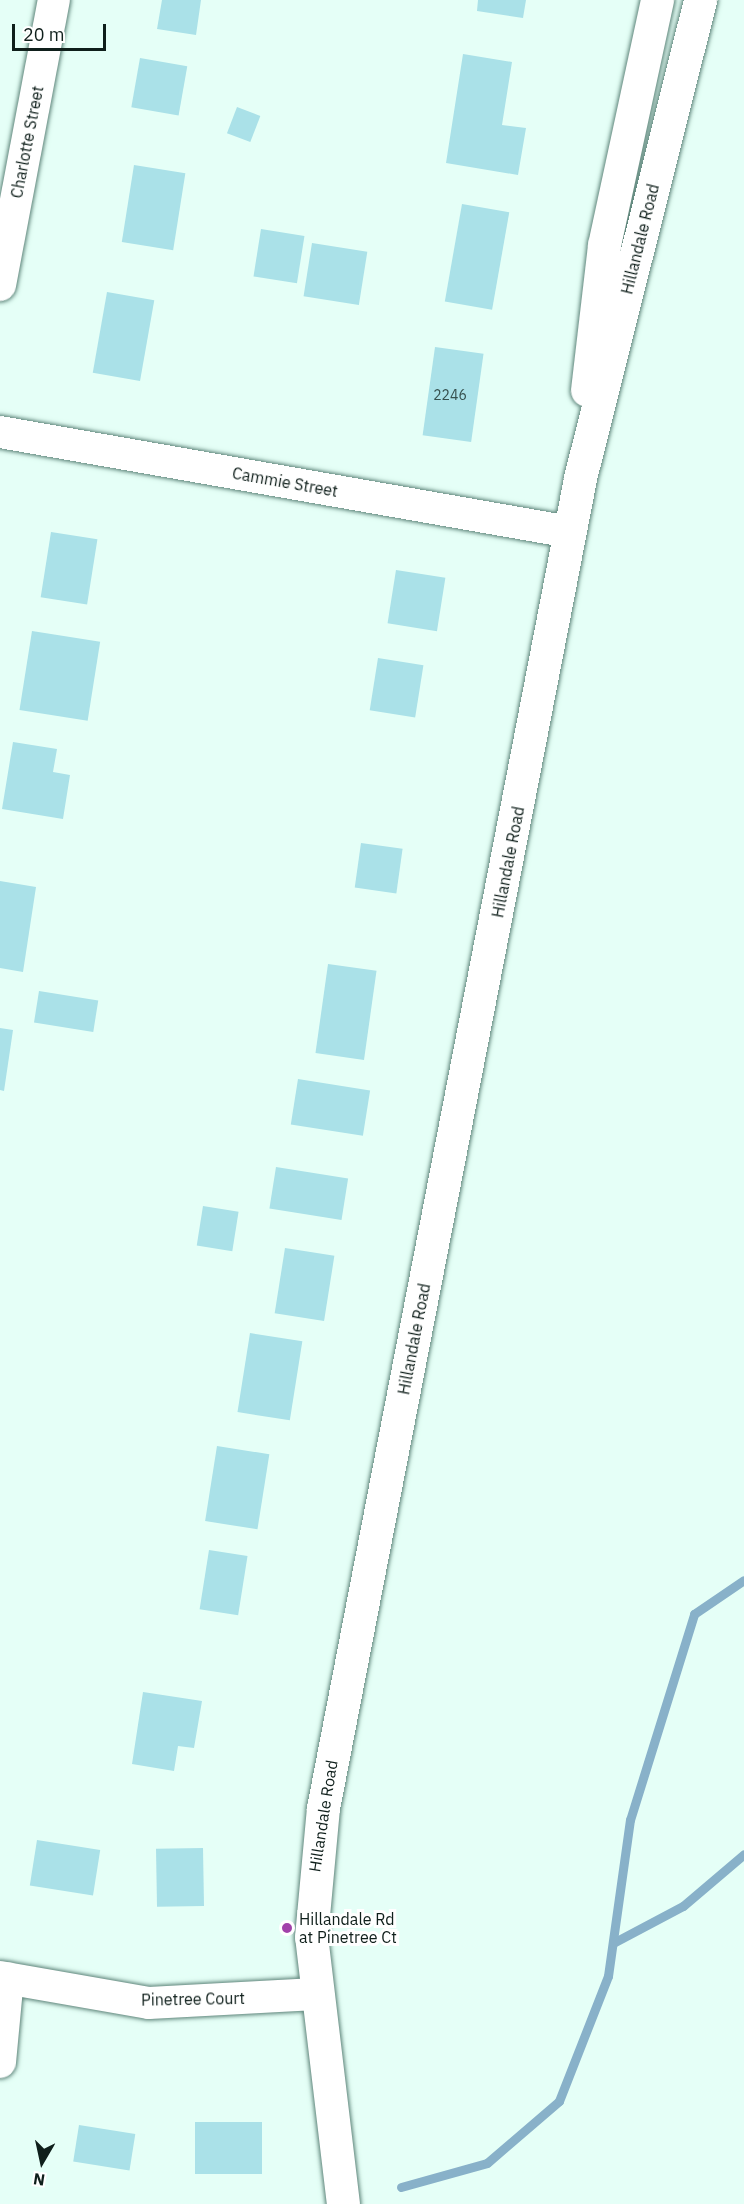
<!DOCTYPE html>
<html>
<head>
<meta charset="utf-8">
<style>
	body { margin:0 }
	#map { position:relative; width:744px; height:2204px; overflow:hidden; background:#e5fff7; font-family:"IBM Plex Sans",sans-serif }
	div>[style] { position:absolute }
	.stream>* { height:9px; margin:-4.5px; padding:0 4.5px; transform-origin:4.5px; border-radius:4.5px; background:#88b1c9 }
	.building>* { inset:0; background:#aae1e8; transform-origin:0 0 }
	.roads { filter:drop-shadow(0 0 2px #5f867b) drop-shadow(0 0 2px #5f867b) }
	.minor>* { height:32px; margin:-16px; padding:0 16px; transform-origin:16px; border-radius:16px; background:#fff }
	.tertiary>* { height:33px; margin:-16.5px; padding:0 16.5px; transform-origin:16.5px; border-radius:16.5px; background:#fff }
	.dots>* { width:16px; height:16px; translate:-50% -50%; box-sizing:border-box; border:3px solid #fff; border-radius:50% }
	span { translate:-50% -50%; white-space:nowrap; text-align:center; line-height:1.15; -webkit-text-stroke:6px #fff; paint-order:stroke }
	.number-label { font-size:14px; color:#36504e }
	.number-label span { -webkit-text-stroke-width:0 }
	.street-label { font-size:16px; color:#0f1f1b }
	.poi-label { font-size:16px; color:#0f1f1b }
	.left { translate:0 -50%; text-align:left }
	.north { position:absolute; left:12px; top:2132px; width:60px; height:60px; -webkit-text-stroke:4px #fff; paint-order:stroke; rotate:189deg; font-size:16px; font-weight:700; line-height:24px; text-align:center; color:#0f1f1b }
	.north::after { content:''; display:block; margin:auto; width:21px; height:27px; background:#0f1f1b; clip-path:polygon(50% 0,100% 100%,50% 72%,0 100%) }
	.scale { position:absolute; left:12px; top:24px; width:94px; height:27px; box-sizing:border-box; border:3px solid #0f1f1b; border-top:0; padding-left:8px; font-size:18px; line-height:21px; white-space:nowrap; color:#0f1f1b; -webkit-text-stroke:4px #fff; paint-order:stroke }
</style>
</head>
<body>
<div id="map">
	<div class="stream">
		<i style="left:613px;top:1943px;width:79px;rotate:-27.9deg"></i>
		<i style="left:683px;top:1906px;width:80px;rotate:-40.4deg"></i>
		<i style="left:401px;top:2187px;width:89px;rotate:-15.6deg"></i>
		<i style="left:487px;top:2163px;width:95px;rotate:-40.7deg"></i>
		<i style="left:559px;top:2101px;width:134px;rotate:-68.6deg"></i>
		<i style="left:608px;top:1976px;width:158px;rotate:-82deg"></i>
		<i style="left:630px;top:1820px;width:216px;rotate:-72.7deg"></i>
		<i style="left:694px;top:1614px;width:60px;rotate:-34.2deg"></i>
	</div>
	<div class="building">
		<i style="clip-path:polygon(162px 0,201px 0,196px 35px,157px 29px)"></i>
		<i style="clip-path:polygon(478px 0,526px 0,523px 18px,477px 11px)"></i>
		<i style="clip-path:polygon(463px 54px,512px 62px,502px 125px,526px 128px,518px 175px,446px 163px)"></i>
		<i style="left:140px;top:58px;width:48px;height:50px;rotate:10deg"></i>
		<i style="left:237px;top:107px;width:25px;height:28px;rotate:21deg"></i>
		<i style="left:134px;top:165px;width:52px;height:78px;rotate:9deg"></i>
		<i style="left:462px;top:204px;width:48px;height:99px;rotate:10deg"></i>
		<i style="left:261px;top:229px;width:44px;height:48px;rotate:9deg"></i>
		<i style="left:312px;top:243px;width:56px;height:54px;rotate:9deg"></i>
		<i style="left:107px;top:292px;width:48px;height:82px;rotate:10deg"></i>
		<i style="left:435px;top:347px;width:49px;height:89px;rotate:8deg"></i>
		<i style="left:51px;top:532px;width:47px;height:66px;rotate:9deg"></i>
		<i style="left:396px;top:570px;width:50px;height:54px;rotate:9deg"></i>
		<i style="left:32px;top:631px;width:69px;height:80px;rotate:9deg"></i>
		<i style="left:378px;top:658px;width:46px;height:53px;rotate:9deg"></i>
		<i style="clip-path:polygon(13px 742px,57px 749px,53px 772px,70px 775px,63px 819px,2px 809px)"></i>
		<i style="left:361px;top:843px;width:42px;height:45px;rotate:8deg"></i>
		<i style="clip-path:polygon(0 881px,36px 887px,23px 972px,0 968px)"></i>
		<i style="left:328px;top:964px;width:49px;height:90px;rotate:8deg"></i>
		<i style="left:39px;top:991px;width:60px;height:32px;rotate:9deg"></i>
		<i style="clip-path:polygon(0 1028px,13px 1030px,4px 1091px,0 1090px)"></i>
		<i style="left:298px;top:1079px;width:73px;height:46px;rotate:9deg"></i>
		<i style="left:276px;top:1167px;width:73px;height:42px;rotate:9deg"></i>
		<i style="left:203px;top:1206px;width:36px;height:40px;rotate:9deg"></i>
		<i style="left:285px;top:1248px;width:50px;height:66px;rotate:9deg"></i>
		<i style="left:250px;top:1333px;width:53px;height:80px;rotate:9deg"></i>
		<i style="left:217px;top:1446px;width:53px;height:76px;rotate:9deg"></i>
		<i style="left:209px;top:1550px;width:39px;height:60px;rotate:9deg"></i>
		<i style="clip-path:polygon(143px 1692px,202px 1701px,194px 1748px,178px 1746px,174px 1771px,132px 1764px)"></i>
		<i style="left:37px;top:1840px;width:64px;height:46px;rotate:9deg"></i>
		<i style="left:203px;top:1848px;width:58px;height:47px;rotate:89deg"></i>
		<i style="left:262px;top:2122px;width:52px;height:67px;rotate:90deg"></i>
		<i style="left:79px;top:2125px;width:57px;height:37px;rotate:9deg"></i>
	</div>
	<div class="roads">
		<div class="minor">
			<i style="left:0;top:285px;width:290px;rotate:-79.3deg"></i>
			<i style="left:0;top:432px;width:579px;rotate:9.95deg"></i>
			<i style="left:0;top:1977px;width:151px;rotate:9.9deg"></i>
			<i style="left:149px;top:2003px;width:167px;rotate:-3.1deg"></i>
			<i style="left:0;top:2062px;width:84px;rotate:-84.6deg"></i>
		</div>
		<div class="tertiary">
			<i style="left:587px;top:390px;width:146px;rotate:-83.3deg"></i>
			<i style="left:604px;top:245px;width:251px;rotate:-77.8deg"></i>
			<i style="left:343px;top:2204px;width:269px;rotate:-96.8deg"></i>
			<i style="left:311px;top:1937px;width:130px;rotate:-84.7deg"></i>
			<i style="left:323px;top:1808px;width:1355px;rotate:-79.06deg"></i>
			<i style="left:580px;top:478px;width:493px;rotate:-75.9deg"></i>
		</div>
	</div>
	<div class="dots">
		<i style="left:287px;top:1928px;background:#a142aa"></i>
	</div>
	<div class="number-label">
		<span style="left:450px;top:395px">2246</span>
	</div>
	<div class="street-label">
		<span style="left:27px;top:142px;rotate:-79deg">Charlotte Street</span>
		<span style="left:640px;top:239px;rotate:-76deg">Hillandale Road</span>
		<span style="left:285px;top:482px;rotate:10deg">Cammie Street</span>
		<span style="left:508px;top:862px;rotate:-79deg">Hillandale Road</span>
		<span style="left:414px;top:1339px;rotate:-79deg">Hillandale Road</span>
		<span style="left:323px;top:1816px;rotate:-81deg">Hillandale Road</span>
		<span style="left:193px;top:1999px;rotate:-1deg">Pinetree Court</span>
	</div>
	<div class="poi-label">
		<span class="left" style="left:299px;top:1928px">Hillandale Rd<br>at Pinetree Ct</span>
	</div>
	<div class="north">N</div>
	<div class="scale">20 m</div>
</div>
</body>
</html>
